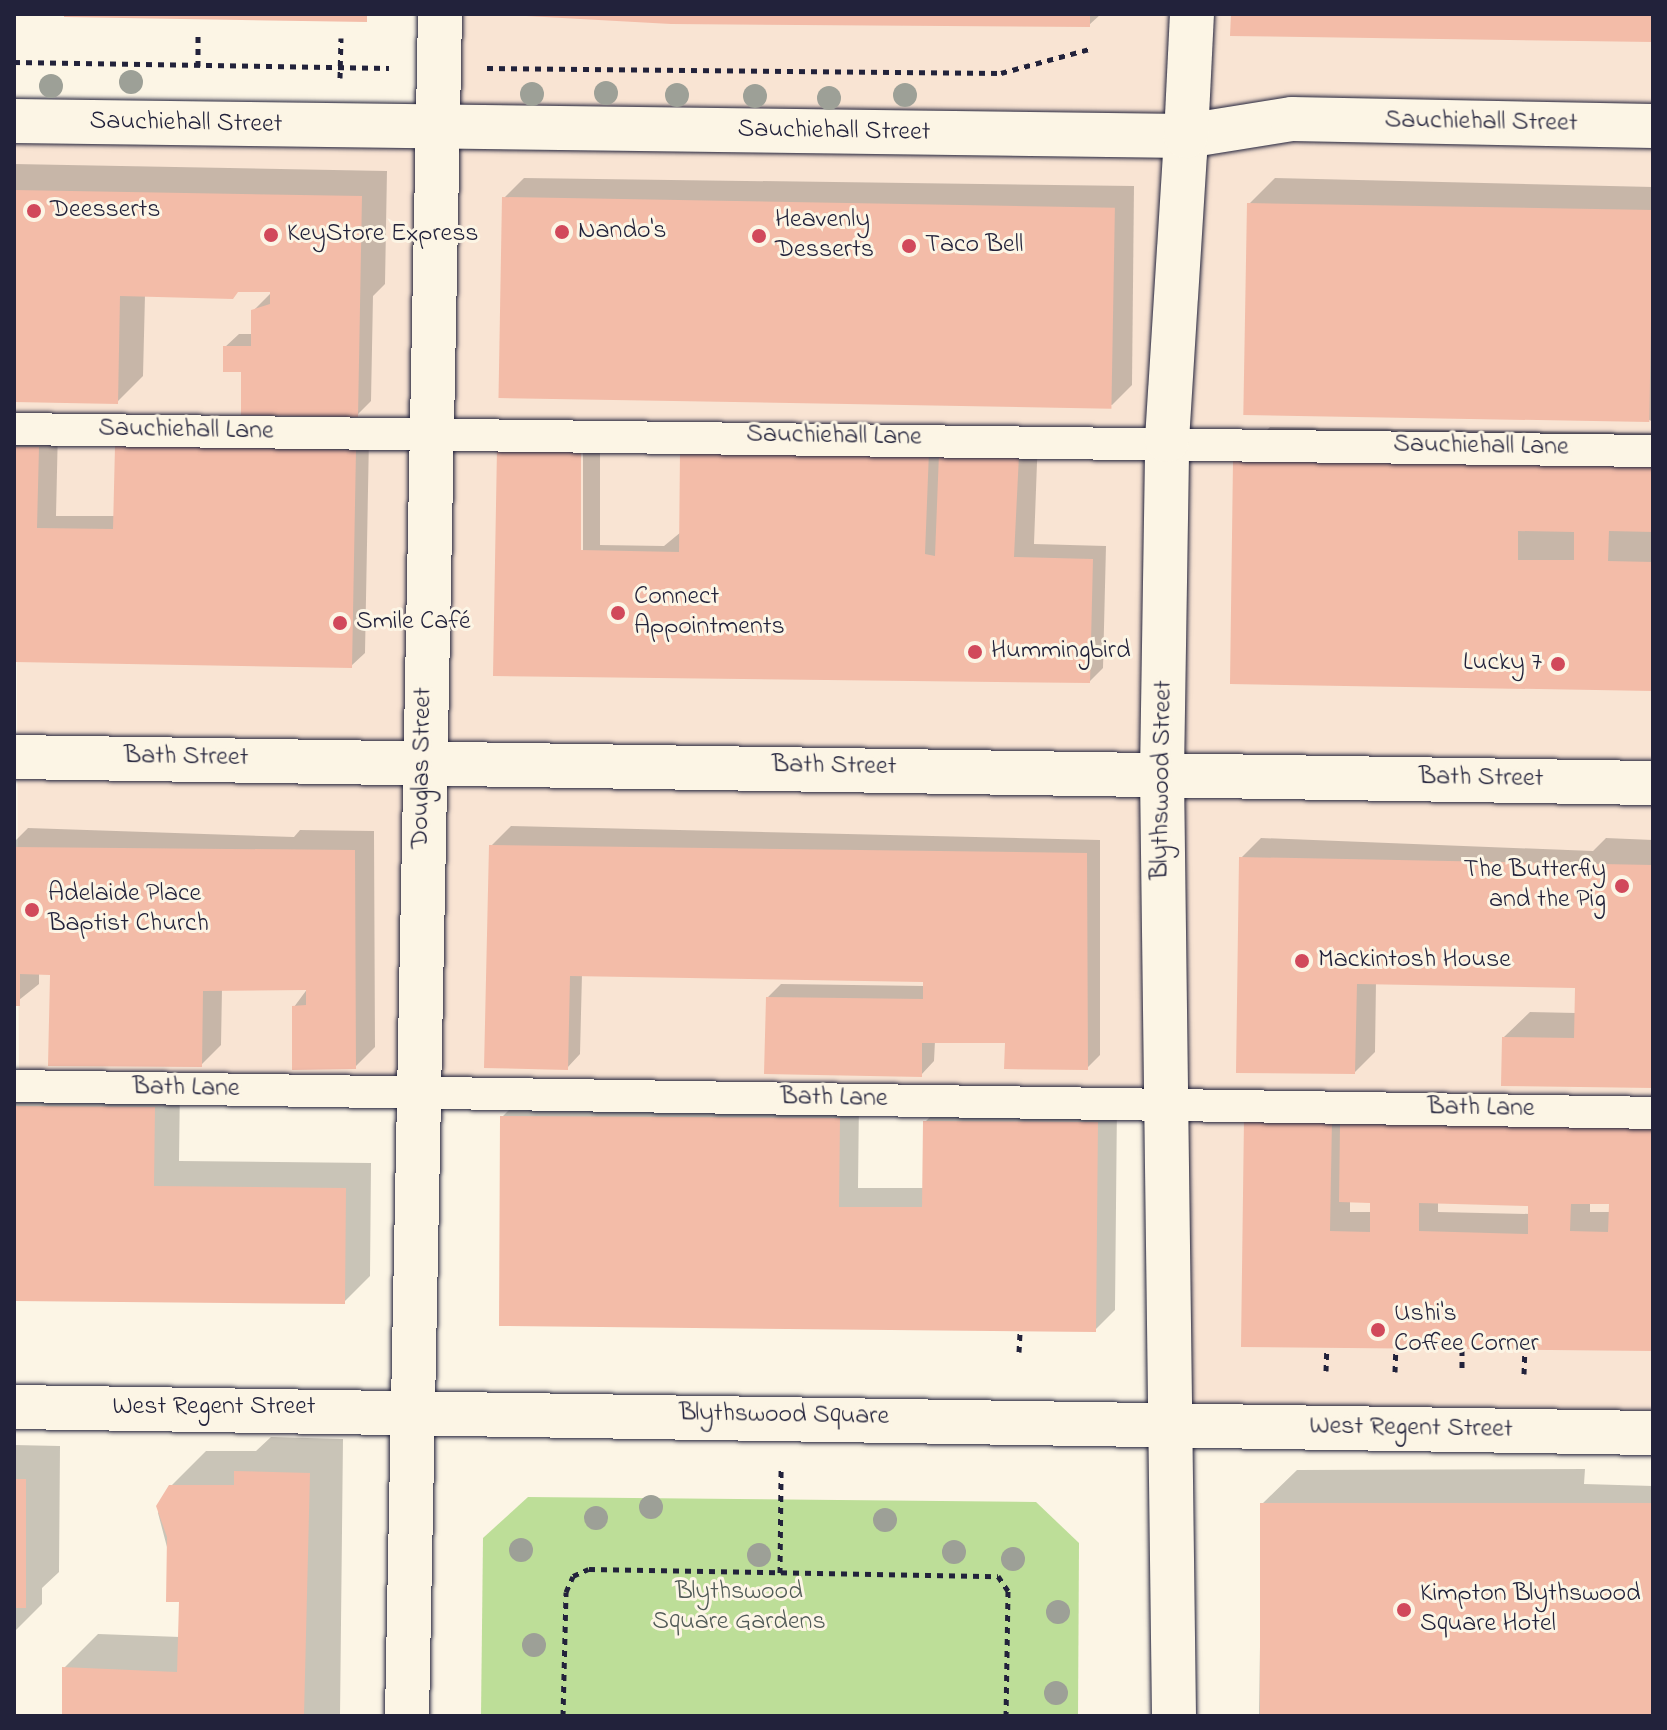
<!DOCTYPE html>
<html>
<head>
<meta charset="utf-8">
<style>
	body { margin:0 }
	#map { position:relative; width:1667px; height:1730px; overflow:hidden; background:#fcf5e5; font-family:"Indie Flower",sans-serif }
	div>[style] { position:absolute }
	.built>* { inset:0; background:#f9e4d3 }
	.green>* { inset:0; background:#bdde98 }
	.shadow>* { inset:0; background:#0003 }
	.building>* { inset:0; background:#f3bca8; transform-origin:0 0 }
	.path>* { height:5px; margin-top:-2.5px; transform-origin:0; background:repeating-linear-gradient(90deg,#22223b 0 6px,transparent 0 12px) }
	.roads { filter:drop-shadow(0 0 2px #22223b) drop-shadow(0 0 2px #22223b) }
	.lane>* { height:32px; margin:-16px; padding:0 16px; transform-origin:16px; border-radius:16px; background:#fcf5e5 }
	.street>* { height:44px; margin:-22px; padding:0 22px; transform-origin:22px; border-radius:22px; background:#fcf5e5 }
	.secondary>* { height:44px; margin:-22px; padding:0 22px; transform-origin:22px; border-radius:22px; background:#fcf5e5 }
	.trees>* { width:24px; height:24px; margin:-12px; border-radius:50%; background:#9da097 }
	.dots>* { width:22px; height:22px; translate:-50% -50%; box-sizing:border-box; border:4px solid #fcf5e5; border-radius:50% }
	span { translate:-50% -50%; white-space:nowrap; text-align:center; line-height:1.15; -webkit-text-stroke:6px #fcf5e5; paint-order:stroke }
	.street-label { font-size:26px; color:#22223b }
	.poi-label { font-size:26px; color:#22223b }
	.left { translate:0 -50%; text-align:left }
	.right { translate:-100% -50%; text-align:right }
	.park-label { font-size:26px; color:#505a57 }
	.frame { position:absolute; inset:0; border:16px solid #22223b; pointer-events:none }
</style>
</head>
<body>
<div id="map">
	<div class="built">
		<i style="clip-path:polygon(441px 14px,1653px 14px,1653px 1433px,1169px 1425px,1162px 1103px,19px 1086px,14px 121px,439px 127px)"></i>
	</div>
	<div class="green">
		<i style="clip-path:polygon(528px 1497px,1036px 1502px,1079px 1543px,1078px 1716px,481px 1716px,483px 1538px)"></i>
	</div>
	<div class="shadow">
		<i style="clip-path:polygon(493px 14px,1101px 14px,1089px 25px)"></i>
		<i style="clip-path:polygon(14px 164px,387px 171px,385px 284px,373px 296px,371px 401px,357px 415px,243px 370px,225px 347px,239px 334px,253px 334px,253px 311px,274px 290px,145px 295px,143px 376px,117px 402px,14px 400px)"></i>
		<i style="clip-path:polygon(524px 178px,1134px 186px,1132px 385px,1112px 405px,504px 198px)"></i>
		<i style="clip-path:polygon(1275px 178px,1653px 187px,1653px 422px,1249px 204px)"></i>
		<i style="clip-path:polygon(14px 427px,58px 428px,56px 516px,115px 516px,117px 447px,369px 437px,365px 653px,351px 666px,14px 660px)"></i>
		<i style="clip-path:polygon(1270px 427px,1653px 433px,1653px 689px,1235px 462px)"></i>
		<i style="clip-path:polygon(evenodd,519px 429px,600px 430px,600px 545px,664px 546px,681px 532px,682px 451px,702px 431px,948px 432px,947px 448px,961px 434px,1038px 436px,1034px 544px,1106px 546px,1103px 668px,1090px 681px,495px 674px,499px 449px,519px 429px,579px 439px,583px 439px,583px 658px,579px 658px,579px 439px)"></i>
		<i style="clip-path:polygon(511px 826px,1100px 840px,1100px 1055px,1087px 1068px,1007px 1042px,935px 1041px,934px 1061px,921px 1075px,768px 997px,781px 984px,925px 986px,926px 977px,582px 974px,580px 1054px,567px 1068px,491px 846px)"></i>
		<i style="clip-path:polygon(28px 828px,294px 837px,300px 830px,374px 831px,375px 1047px,355px 1067px,294px 1007px,308px 988px,222px 989px,221px 1045px,201px 1065px,52px 973px,39px 972px,39px 984px,14px 1004px,14px 842px)"></i>
		<i style="clip-path:polygon(1261px 838px,1593px 851px,1606px 838px,1653px 840px,1653px 1086px,1504px 1037px,1530px 1012px,1576px 1013px,1577px 986px,1376px 982px,1375px 1052px,1355px 1072px,1241px 858px)"></i>
		<i style="clip-path:polygon(14px 1080px,180px 1082px,179px 1161px,371px 1163px,370px 1276px,344px 1302px,14px 1299px)"></i>
		<i style="clip-path:polygon(522px 1097px,859px 1099px,858px 1188px,924px 1188px,925px 1122px,945px 1102px,1117px 1103px,1115px 1310px,1095px 1330px,502px 1117px)"></i>
		<i style="clip-path:polygon(evenodd,1653px 1109px,1653px 1349px,1243px 1345px,1246px 1119px,1653px 1109px,1350px 1200px,1372px 1201px,1372px 1212px,1350px 1212px,1350px 1200px,1653px 1109px,1438px 1202px,1530px 1204px,1530px 1214px,1438px 1212px,1438px 1202px,1653px 1109px,1590px 1202px,1611px 1202px,1610px 1212px,1590px 1212px,1590px 1202px)"></i>
		<i style="clip-path:polygon(271px 1437px,343px 1439px,340px 1716px,64px 1716px,64px 1668px,98px 1634px,180px 1637px,181px 1600px,158px 1513px,171px 1486px,206px 1451px,256px 1451px)"></i>
		<i style="clip-path:polygon(14px 1445px,60px 1446px,59px 1572px,42px 1588px,42px 1604px,14px 1632px)"></i>
		<i style="clip-path:polygon(1585px 1469px,1584px 1484px,1653px 1486px,1653px 1716px,1259px 1716px,1262px 1504px,1297px 1470px)"></i>
	</div>
	<div class="building">
		<i style="clip-path:polygon(367px 14px,367px 22px,64px 17px,64px 14px)"></i>
		<i style="clip-path:polygon(491px 14px,1090px 14px,1090px 27px,671px 24px)"></i>
		<i style="clip-path:polygon(1231px 14px,1653px 14px,1653px 42px,1230px 36px)"></i>
		<i style="clip-path:polygon(14px 190px,362px 196px,358px 417px,241px 415px,241px 372px,223px 372px,223px 346px,251px 346px,251px 310px,270px 304px,270px 292px,238px 292px,233px 299px,120px 296px,118px 404px,14px 402px)"></i>
		<i style="left:502px;top:197px;width:613px;height:201px;rotate:1deg"></i>
		<i style="left:1247px;top:203px;width:406px;height:212px;rotate:1deg"></i>
		<i style="clip-path:polygon(115px 446px,356px 450px,352px 668px,14px 662px,14px 447px,39px 447px,37px 528px,113px 529px)"></i>
		<i style="clip-path:polygon(497px 448px,581px 449px,581px 550px,679px 552px,680px 451px,929px 451px,925px 554px,935px 556px,939px 453px,1019px 455px,1014px 557px,1093px 559px,1090px 683px,493px 676px)"></i>
		<i style="clip-path:polygon(evenodd,1233px 461px,1653px 467px,1653px 532px,1609px 531px,1608px 561px,1653px 562px,1653px 691px,1230px 684px,1233px 461px,1518px 531px,1574px 532px,1574px 560px,1518px 560px,1518px 531px)"></i>
		<i style="clip-path:polygon(489px 845px,1087px 853px,1088px 1070px,1004px 1069px,1005px 1043px,922px 1043px,922px 1077px,764px 1074px,766px 997px,923px 999px,923px 982px,570px 976px,568px 1070px,484px 1068px)"></i>
		<i style="clip-path:polygon(14px 847px,355px 850px,356px 1069px,292px 1070px,292px 1006px,306px 1005px,306px 990px,203px 991px,202px 1067px,48px 1066px,50px 975px,20px 974px,20px 1006px,14px 1006px)"></i>
		<i style="clip-path:polygon(1239px 857px,1653px 865px,1653px 1088px,1501px 1086px,1502px 1037px,1574px 1038px,1575px 988px,1357px 984px,1355px 1074px,1236px 1073px)"></i>
		<i style="clip-path:polygon(14px 1106px,155px 1107px,154px 1186px,346px 1188px,345px 1304px,14px 1301px)"></i>
		<i style="clip-path:polygon(500px 1116px,840px 1118px,839px 1207px,922px 1207px,923px 1121px,1098px 1122px,1096px 1332px,499px 1326px)"></i>
		<i style="clip-path:polygon(evenodd,1244px 1118px,1332px 1120px,1330px 1231px,1370px 1232px,1370px 1203px,1339px 1202px,1340px 1124px,1653px 1128px,1653px 1351px,1241px 1347px,1244px 1118px,1419px 1203px,1528px 1206px,1528px 1234px,1419px 1231px,1419px 1203px,1244px 1118px,1571px 1204px,1609px 1204px,1608px 1232px,1570px 1231px,1571px 1204px)"></i>
		<i style="clip-path:polygon(234px 1471px,310px 1473px,304px 1716px,62px 1716px,62px 1667px,177px 1672px,179px 1602px,166px 1602px,167px 1537px,156px 1506px,169px 1485px,234px 1485px)"></i>
		<i style="left:14px;top:1479px;width:12px;height:129px"></i>
		<i style="left:1260px;top:1503px;width:393px;height:213px"></i>
	</div>
	<div class="path">
		<i style="left:14px;top:62px;width:375px;rotate:0.9deg"></i>
		<i style="left:198px;top:66px;width:31px;rotate:-90deg"></i>
		<i style="left:487px;top:68px;width:514px;rotate:0.56deg"></i>
		<i style="left:1001px;top:73px;width:95px;rotate:-15.2deg"></i>
		<i style="left:340px;top:78px;width:40px;rotate:-88.6deg"></i>
		<i style="left:1462px;top:1350px;width:22px;rotate:90deg"></i>
		<i style="left:1019px;top:1352px;width:21px;rotate:-87deg"></i>
		<i style="left:1326px;top:1371px;width:23px;rotate:-88deg"></i>
		<i style="left:1395px;top:1372px;width:23px;rotate:-88deg"></i>
		<i style="left:1524px;top:1374px;width:24px;rotate:-88deg"></i>
		<i style="left:780px;top:1573px;width:103px;rotate:-89.4deg"></i>
		<i style="left:563px;top:1716px;width:124px;rotate:-88.6deg"></i>
		<i style="left:566px;top:1592px;width:17px;rotate:-66deg"></i>
		<i style="left:573px;top:1576px;width:17px;rotate:-24deg"></i>
		<i style="left:589px;top:1569px;width:409px;rotate:1deg"></i>
		<i style="left:998px;top:1576px;width:18px;rotate:56deg"></i>
		<i style="left:1008px;top:1591px;width:125px;rotate:90.9deg"></i>
	</div>
	<div class="roads">
		<div class="lane">
			<i style="left:14px;top:429px;width:1639px;rotate:0.77deg"></i>
			<i style="left:14px;top:1086px;width:1639px;rotate:0.94deg"></i>
		</div>
		<div class="street">
			<i style="left:14px;top:1407px;width:1639px;rotate:0.91deg"></i>
			<i style="left:407px;top:1716px;width:1702px;rotate:-88.89deg"></i>
			<i style="left:1174px;top:1716px;width:943px;rotate:-90.73deg"></i>
			<i style="left:1162px;top:773px;width:333px;rotate:-89.1deg"></i>
			<i style="left:1167px;top:440px;width:305px;rotate:-86.4deg"></i>
			<i style="left:1186px;top:136px;width:107px;rotate:-9.1deg"></i>
			<i style="left:1292px;top:119px;width:361px;rotate:1.1deg"></i>
		</div>
		<div class="secondary">
			<i style="left:14px;top:121px;width:1172px;rotate:0.73deg"></i>
			<i style="left:1186px;top:136px;width:122px;rotate:-87.2deg"></i>
			<i style="left:14px;top:757px;width:1639px;rotate:0.91deg"></i>
		</div>
	</div>
	<div class="trees">
		<i style="left:131px;top:82px"></i>
		<i style="left:51px;top:86px"></i>
		<i style="left:606px;top:93px"></i>
		<i style="left:532px;top:94px"></i>
		<i style="left:677px;top:95px"></i>
		<i style="left:905px;top:95px"></i>
		<i style="left:755px;top:96px"></i>
		<i style="left:829px;top:98px"></i>
		<i style="left:651px;top:1507px"></i>
		<i style="left:596px;top:1518px"></i>
		<i style="left:885px;top:1520px"></i>
		<i style="left:521px;top:1550px"></i>
		<i style="left:954px;top:1552px"></i>
		<i style="left:759px;top:1555px"></i>
		<i style="left:1013px;top:1559px"></i>
		<i style="left:1058px;top:1612px"></i>
		<i style="left:534px;top:1645px"></i>
		<i style="left:1056px;top:1693px"></i>
	</div>
	<div class="dots">
		<i style="left:34px;top:211px;background:#d1495b"></i>
		<i style="left:562px;top:232px;background:#d1495b"></i>
		<i style="left:271px;top:235px;background:#d1495b"></i>
		<i style="left:759px;top:236px;background:#d1495b"></i>
		<i style="left:909px;top:246px;background:#d1495b"></i>
		<i style="left:618px;top:613px;background:#d1495b"></i>
		<i style="left:340px;top:623px;background:#d1495b"></i>
		<i style="left:975px;top:652px;background:#d1495b"></i>
		<i style="left:1558px;top:664px;background:#d1495b"></i>
		<i style="left:1622px;top:886px;background:#d1495b"></i>
		<i style="left:32px;top:910px;background:#d1495b"></i>
		<i style="left:1302px;top:961px;background:#d1495b"></i>
		<i style="left:1378px;top:1330px;background:#d1495b"></i>
		<i style="left:1404px;top:1610px;background:#d1495b"></i>
	</div>
	<div class="street-label">
		<span style="left:1481px;top:123px;rotate:1deg">Sauchiehall Street</span>
		<span style="left:186px;top:124px;rotate:1deg">Sauchiehall Street</span>
		<span style="left:834px;top:132px;rotate:1deg">Sauchiehall Street</span>
		<span style="left:186px;top:431px;rotate:1deg">Sauchiehall Lane</span>
		<span style="left:834px;top:437px;rotate:1deg">Sauchiehall Lane</span>
		<span style="left:1481px;top:447px;rotate:1deg">Sauchiehall Lane</span>
		<span style="left:186px;top:758px;rotate:1deg">Bath Street</span>
		<span style="left:834px;top:767px;rotate:1deg">Bath Street</span>
		<span style="left:423px;top:768px;rotate:-89deg">Douglas Street</span>
		<span style="left:1481px;top:779px;rotate:1deg">Bath Street</span>
		<span style="left:1163px;top:780px;rotate:-89deg">Blythswood Street</span>
		<span style="left:186px;top:1089px;rotate:1deg">Bath Lane</span>
		<span style="left:834px;top:1099px;rotate:1deg">Bath Lane</span>
		<span style="left:1481px;top:1109px;rotate:1deg">Bath Lane</span>
		<span style="left:214px;top:1408px">West Regent Street</span>
		<span style="left:784px;top:1416px;rotate:1deg">Blythswood Square</span>
		<span style="left:1411px;top:1429px;rotate:1deg">West Regent Street</span>
	</div>
	<div class="poi-label">
		<span class="left" style="left:50px;top:211px">Deesserts</span>
		<span class="left" style="left:775px;top:236px">Heavenly<br>Desserts</span>
		<span class="left" style="left:578px;top:232px">Nando's</span>
		<span class="left" style="left:287px;top:235px">KeyStore Express</span>
		<span class="left" style="left:925px;top:246px">Taco Bell</span>
		<span class="left" style="left:634px;top:613px">Connect<br>Appointments</span>
		<span class="left" style="left:356px;top:623px">Smile Café</span>
		<span class="left" style="left:991px;top:652px">Hummingbird</span>
		<span class="right" style="left:1542px;top:664px">Lucky 7</span>
		<span class="right" style="left:1606px;top:886px">The Butterfly<br>and the Pig</span>
		<span class="left" style="left:48px;top:910px">Adelaide Place<br>Baptist Church</span>
		<span class="left" style="left:1318px;top:961px">Mackintosh House</span>
		<span class="left" style="left:1394px;top:1330px">Ushi's<br>Coffee Corner</span>
		<span class="left" style="left:1420px;top:1610px">Kimpton Blythswood<br>Square Hotel</span>
	</div>
	<div class="park-label">
		<span style="left:739px;top:1608px">Blythswood<br>Square Gardens</span>
	</div>
	<div class="frame"></div>
</div>
</body>
</html>
